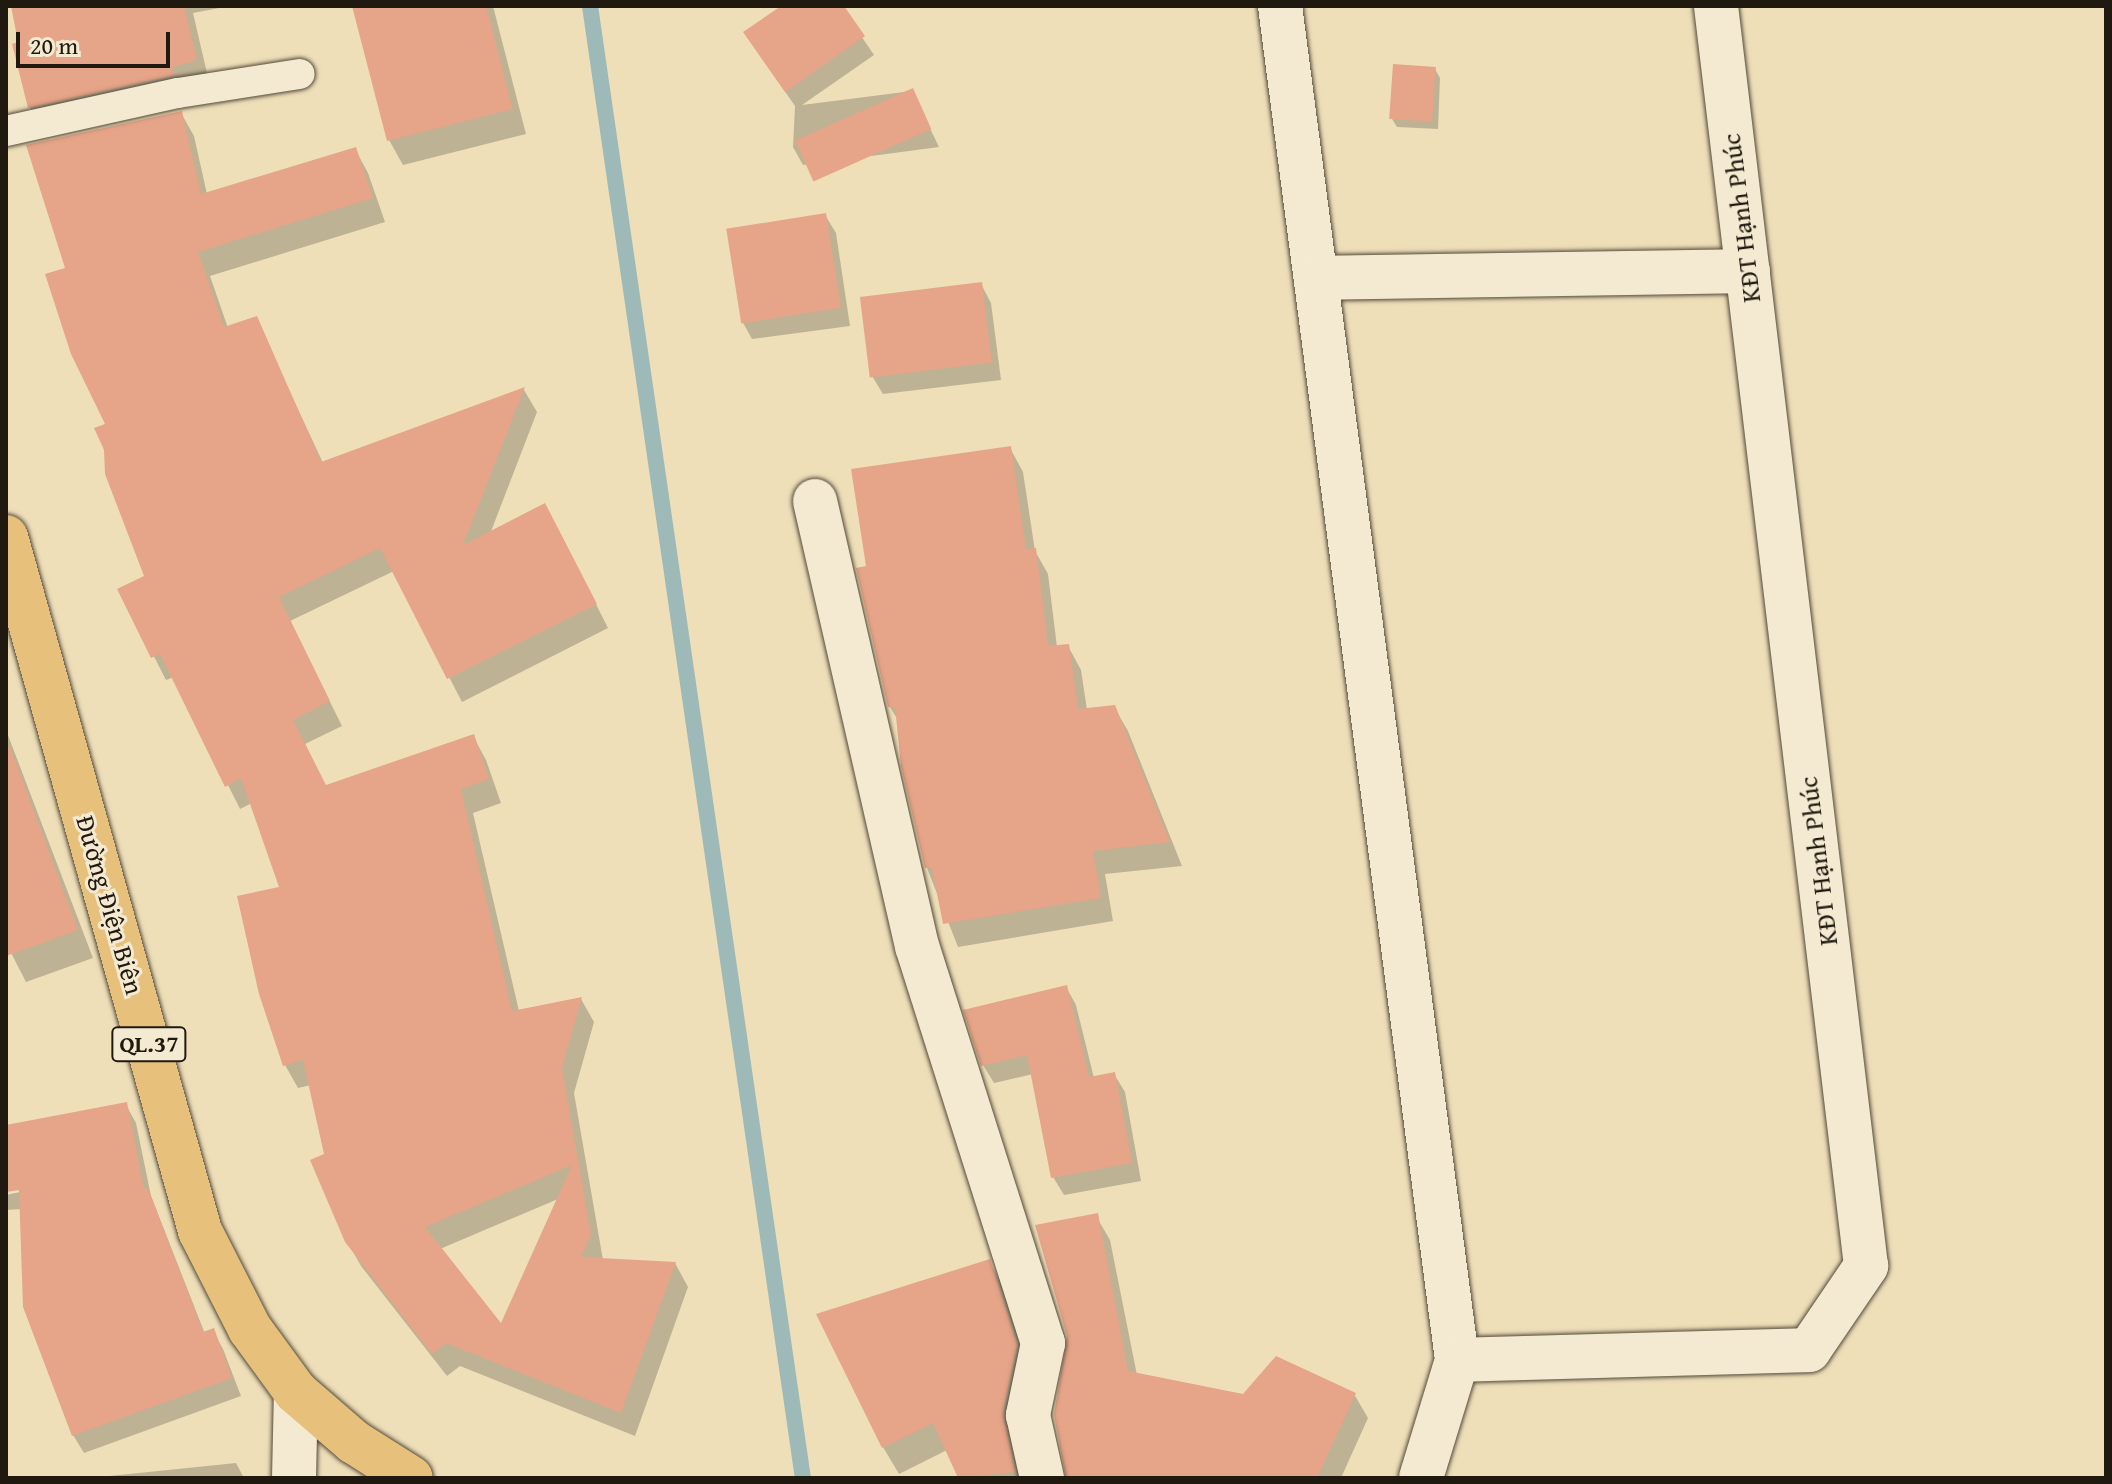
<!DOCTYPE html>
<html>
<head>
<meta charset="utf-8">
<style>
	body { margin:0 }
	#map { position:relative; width:2112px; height:1484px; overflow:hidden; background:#eedfb9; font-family:"Gentium Book Plus",serif }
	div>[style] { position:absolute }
	.shadow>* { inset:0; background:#0003 }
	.stream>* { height:16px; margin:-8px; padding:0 8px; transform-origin:8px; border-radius:8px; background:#9dbab8 }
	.building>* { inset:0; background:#e6a488; transform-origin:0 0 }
	.roads { filter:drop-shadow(0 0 2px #544a3a) drop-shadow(0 0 2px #544a3a) }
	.service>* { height:30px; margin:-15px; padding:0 15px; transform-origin:15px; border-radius:15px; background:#f4ead2 }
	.minor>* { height:44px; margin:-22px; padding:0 22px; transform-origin:22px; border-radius:22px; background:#f4ead2 }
	.tertiary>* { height:44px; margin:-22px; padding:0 22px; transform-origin:22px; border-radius:22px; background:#f4ead2 }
	.primary>* { height:44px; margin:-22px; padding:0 22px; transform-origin:22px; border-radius:22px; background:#e7c07c }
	span { translate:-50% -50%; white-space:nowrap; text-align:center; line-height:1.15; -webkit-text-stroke:6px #f4ead2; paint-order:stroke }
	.shield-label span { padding:2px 6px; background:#f4ead2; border:2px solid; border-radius:6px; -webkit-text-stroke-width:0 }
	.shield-label { font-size:24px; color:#20190f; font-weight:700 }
	.street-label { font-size:26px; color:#20190f }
	.frame { position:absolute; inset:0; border:8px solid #20190f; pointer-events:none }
	.scale { position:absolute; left:16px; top:32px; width:154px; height:36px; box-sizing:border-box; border:4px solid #20190f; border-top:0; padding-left:10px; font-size:24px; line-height:28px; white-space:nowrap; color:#20190f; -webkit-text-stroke:6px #f4ead2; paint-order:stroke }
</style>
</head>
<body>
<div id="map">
	<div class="shadow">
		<i style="clip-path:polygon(13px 6px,230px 6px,193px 13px,210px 86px,44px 132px,30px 107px)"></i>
		<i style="clip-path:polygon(354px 6px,493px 6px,526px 134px,403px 165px,389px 140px)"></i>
		<i style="clip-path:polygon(785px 6px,841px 6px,874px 55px,802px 105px,912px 91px,939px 147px,803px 165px,793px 147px,795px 106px,757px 51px)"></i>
		<i style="clip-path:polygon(1435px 69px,1440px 78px,1438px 129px,1397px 127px,1392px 119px)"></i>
		<i style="clip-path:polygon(evenodd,181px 113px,194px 136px,207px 194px,355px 149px,368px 173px,385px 222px,210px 276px,228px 328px,256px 319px,323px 463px,524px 390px,537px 412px,490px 534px,558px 529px,608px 628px,462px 702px,394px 571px,290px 621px,342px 726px,305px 744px,326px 787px,473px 736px,486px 760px,501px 803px,473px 813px,519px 1011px,581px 999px,594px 1022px,574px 1093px,603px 1260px,675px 1263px,688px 1287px,635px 1436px,460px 1366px,447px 1376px,361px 1266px,347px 1241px,311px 1085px,298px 1088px,285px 1065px,281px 888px,252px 803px,240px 809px,174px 677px,166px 680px,120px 590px,146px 577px,68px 269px,181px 113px,558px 1199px,501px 1327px,440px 1249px,558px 1199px)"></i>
		<i style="clip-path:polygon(825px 215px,836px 233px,850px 326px,752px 339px,742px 321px)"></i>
		<i style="clip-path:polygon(981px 284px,991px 303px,1001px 380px,883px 394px,872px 376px)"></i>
		<i style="clip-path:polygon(1010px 448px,1023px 472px,1035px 551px,1048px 574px,1057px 647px,1068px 646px,1081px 670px,1087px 710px,1114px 707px,1128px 731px,1182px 866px,1105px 874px,1113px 921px,958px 947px,927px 868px,899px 722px,890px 707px,868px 568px)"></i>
		<i style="clip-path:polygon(6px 730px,93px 958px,26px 982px,6px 943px)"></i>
		<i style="clip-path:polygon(1066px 987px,1076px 1005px,1094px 1078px,1114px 1074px,1125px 1092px,1141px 1181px,1064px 1195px,1053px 1177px,1033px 1074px,994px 1083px,983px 1065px)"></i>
		<i style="clip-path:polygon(126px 1105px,136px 1123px,151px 1196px,205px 1334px,213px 1331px,223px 1349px,241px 1396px,84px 1453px,73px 1435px,22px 1209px,6px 1210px,6px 1195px,30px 1190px,6px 1190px,6px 1127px)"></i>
		<i style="clip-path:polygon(1096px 1216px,1110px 1240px,1137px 1375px,1244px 1396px,1354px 1394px,1368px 1418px,1341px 1478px,1068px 1478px)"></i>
		<i style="clip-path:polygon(989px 1261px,1004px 1288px,1031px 1373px,1025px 1478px,960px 1478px,947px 1450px,899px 1474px,883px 1447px)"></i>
		<i style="clip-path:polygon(236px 1463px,244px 1478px,90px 1478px)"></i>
	</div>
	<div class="stream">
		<i style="left:590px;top:6px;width:1487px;rotate:81.77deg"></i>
	</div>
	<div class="building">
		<i style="clip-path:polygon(11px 6px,184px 6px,197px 60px,172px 67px,174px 75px,28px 108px,12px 44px,18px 42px)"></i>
		<i style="clip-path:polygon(352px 6px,486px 6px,513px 109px,387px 141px)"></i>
		<i style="clip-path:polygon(781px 6px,844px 6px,865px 36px,785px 92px,743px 32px)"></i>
		<i style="left:1393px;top:64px;width:43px;height:55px;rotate:4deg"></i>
		<i style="left:913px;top:88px;width:45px;height:129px;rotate:66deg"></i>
		<i style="clip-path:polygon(evenodd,182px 111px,201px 194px,356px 147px,373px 198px,198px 252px,224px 327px,257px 316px,321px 462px,525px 387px,463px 545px,545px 503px,597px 604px,447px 679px,380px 548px,279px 597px,330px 701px,293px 720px,326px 785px,474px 734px,489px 779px,461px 789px,512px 1011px,582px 997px,562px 1068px,591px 1235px,581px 1257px,676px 1262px,621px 1413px,446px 1343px,432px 1354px,345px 1242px,310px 1160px,324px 1154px,303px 1060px,283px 1066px,259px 994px,237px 896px,279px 887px,241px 778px,225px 787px,160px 654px,151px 658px,117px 589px,144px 576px,105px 474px,104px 450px,94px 428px,105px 424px,71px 354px,45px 274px,65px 268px,26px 145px,182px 111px,572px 1165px,501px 1323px,425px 1227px,572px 1165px)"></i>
		<i style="left:826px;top:213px;width:96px;height:101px;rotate:81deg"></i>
		<i style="left:982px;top:282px;width:81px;height:123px;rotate:83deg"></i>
		<i style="clip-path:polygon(1011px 446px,1026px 549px,1036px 548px,1048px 646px,1069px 644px,1078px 709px,1115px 705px,1170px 842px,1093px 851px,1101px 898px,943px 924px,932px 868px,925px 868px,901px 766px,895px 707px,888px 707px,856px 568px,866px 566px,851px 469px)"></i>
		<i style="clip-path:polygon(10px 747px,78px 930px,6px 956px,6px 748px)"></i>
		<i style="clip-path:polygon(1067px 985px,1089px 1077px,1115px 1072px,1132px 1163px,1051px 1178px,1027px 1055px,981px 1066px,963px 1010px)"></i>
		<i style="clip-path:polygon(127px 1102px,144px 1189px,148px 1188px,203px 1332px,214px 1328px,232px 1378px,72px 1436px,23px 1307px,19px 1190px,6px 1192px,6px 1125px)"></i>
		<i style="clip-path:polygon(1098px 1213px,1128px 1371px,1243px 1394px,1276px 1356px,1356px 1393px,1317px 1478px,1066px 1478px,1054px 1415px,1067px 1336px,1035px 1225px)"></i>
		<i style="clip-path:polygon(990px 1259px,1017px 1344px,1003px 1411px,1015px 1472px,958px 1478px,933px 1423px,882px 1448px,816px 1314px)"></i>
	</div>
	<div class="roads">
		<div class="service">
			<i style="left:6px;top:131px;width:176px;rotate:-12.5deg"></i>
			<i style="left:178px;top:93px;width:123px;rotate:-8.9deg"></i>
		</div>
		<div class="minor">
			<i style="left:1280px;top:6px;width:1366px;rotate:82.55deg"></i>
			<i style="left:1457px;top:1360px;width:123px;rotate:107deg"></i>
			<i style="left:1316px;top:278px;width:432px;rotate:-0.9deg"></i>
			<i style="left:815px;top:501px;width:457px;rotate:77.1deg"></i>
			<i style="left:917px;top:946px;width:417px;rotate:72.4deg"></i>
			<i style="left:1043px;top:1343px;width:74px;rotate:101.8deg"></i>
			<i style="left:1028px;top:1415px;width:65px;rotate:77.5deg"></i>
			<i style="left:1457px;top:1360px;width:352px;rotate:-1.6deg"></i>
			<i style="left:1809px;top:1350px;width:102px;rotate:-55.8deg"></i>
			<i style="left:1866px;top:1266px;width:1269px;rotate:-96.79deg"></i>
		</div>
		<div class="tertiary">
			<i style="left:294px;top:1478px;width:86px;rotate:-88.7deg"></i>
		</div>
		<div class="primary">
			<i style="left:6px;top:537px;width:721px;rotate:74.38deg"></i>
			<i style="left:200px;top:1231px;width:110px;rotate:63deg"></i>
			<i style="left:250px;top:1329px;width:78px;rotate:53.9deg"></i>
			<i style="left:296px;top:1392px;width:77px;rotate:40.8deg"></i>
			<i style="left:354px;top:1442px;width:67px;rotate:32.3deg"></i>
		</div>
	</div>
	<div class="shield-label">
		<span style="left:149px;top:1044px">QL.37</span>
	</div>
	<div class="street-label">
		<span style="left:1741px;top:218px;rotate:-97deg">KĐT Hạnh Phúc</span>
		<span style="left:1818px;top:861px;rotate:-97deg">KĐT Hạnh Phúc</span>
		<span style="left:110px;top:905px;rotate:74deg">Đường Điện Biên</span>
	</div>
	<div class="frame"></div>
	<div class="scale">20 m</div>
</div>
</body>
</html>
